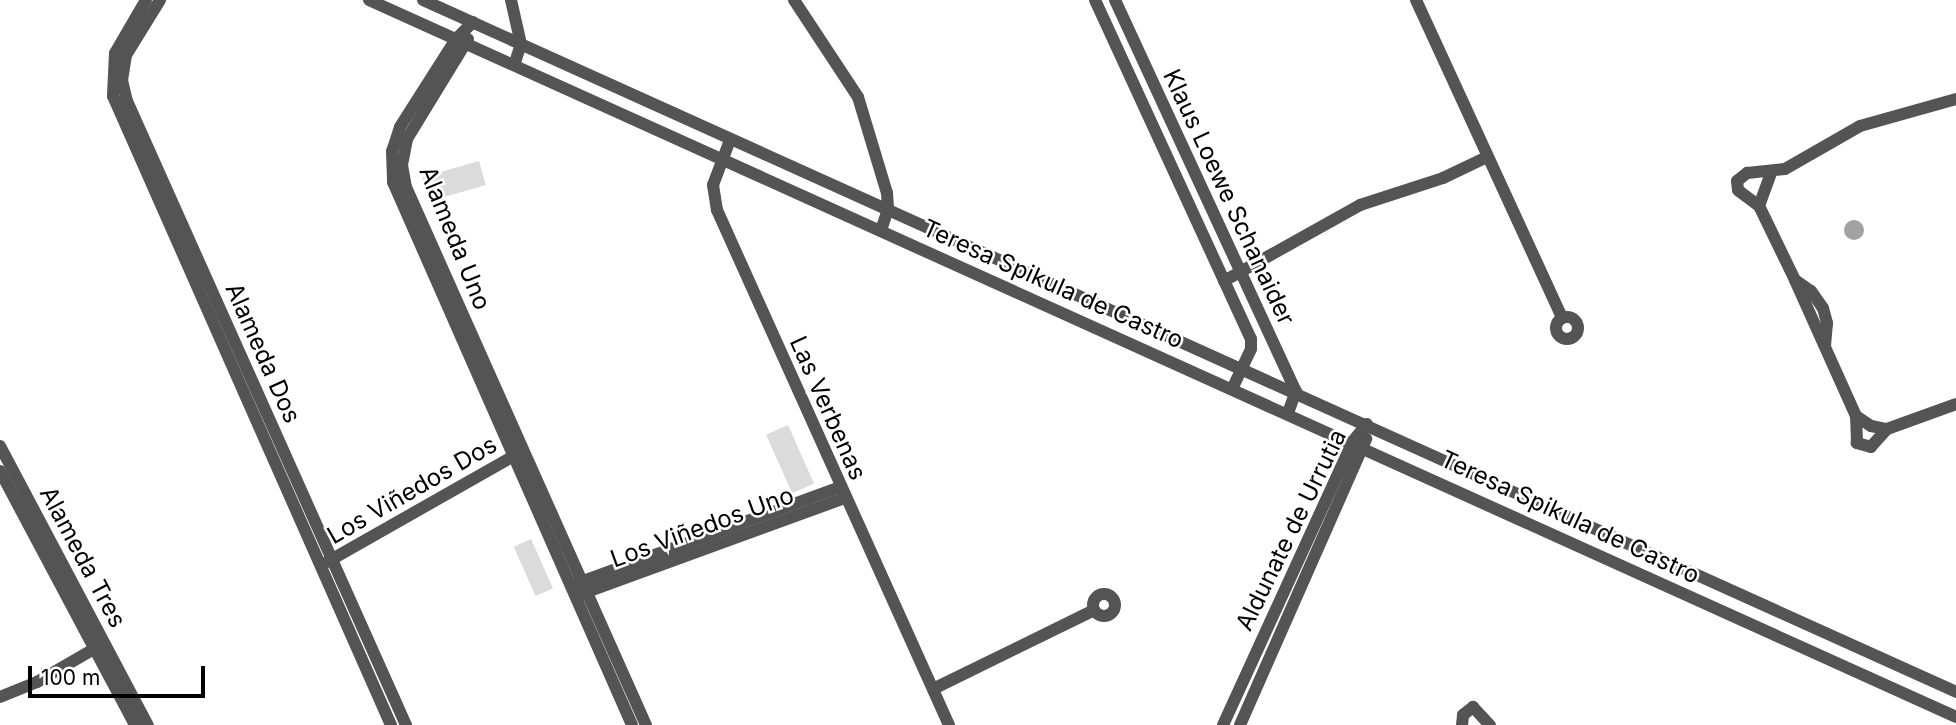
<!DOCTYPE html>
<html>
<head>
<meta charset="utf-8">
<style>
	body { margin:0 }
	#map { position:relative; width:1956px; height:725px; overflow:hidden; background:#fff; font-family:Inter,sans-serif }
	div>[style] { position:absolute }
	.green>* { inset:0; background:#dbdbdb; transform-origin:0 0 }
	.water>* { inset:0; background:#a2a2a2 }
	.round { border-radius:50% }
	.minor>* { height:12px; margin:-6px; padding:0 6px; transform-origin:6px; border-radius:6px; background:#545454 }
	.minor>.ring { margin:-6px; padding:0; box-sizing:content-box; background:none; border:12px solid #545454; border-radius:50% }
	span { translate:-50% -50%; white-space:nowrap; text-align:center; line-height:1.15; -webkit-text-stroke:5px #fff; paint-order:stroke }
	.street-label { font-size:24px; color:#000 }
	.scale { position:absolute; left:28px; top:666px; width:177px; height:32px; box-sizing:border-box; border:4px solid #000; border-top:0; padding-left:9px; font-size:21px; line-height:24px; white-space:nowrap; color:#000; -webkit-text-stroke:5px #fff; paint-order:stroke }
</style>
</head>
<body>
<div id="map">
	<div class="green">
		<i style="left:479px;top:161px;width:25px;height:59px;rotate:74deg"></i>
		<i style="left:788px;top:425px;width:64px;height:24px;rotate:66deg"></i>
		<i style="left:531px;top:539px;width:54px;height:19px;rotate:66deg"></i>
	</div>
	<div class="water">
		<i class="round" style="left:1844px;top:220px;width:20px;height:20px"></i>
	</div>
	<div class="minor">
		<i style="left:146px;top:0;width:61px;rotate:120.3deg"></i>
		<i style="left:115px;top:53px;width:43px;rotate:92.7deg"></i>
		<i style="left:113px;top:96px;width:688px;rotate:66.16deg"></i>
		<i style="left:160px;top:0;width:65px;rotate:121.7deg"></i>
		<i style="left:126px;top:55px;width:25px;rotate:99deg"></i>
		<i style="left:122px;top:80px;width:22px;rotate:77deg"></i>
		<i style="left:127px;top:101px;width:684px;rotate:65.91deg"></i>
		<i style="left:369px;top:0;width:1741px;rotate:24.31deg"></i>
		<i style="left:423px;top:0;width:1682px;rotate:24.29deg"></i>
		<i style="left:511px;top:0;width:45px;rotate:77.2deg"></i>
		<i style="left:521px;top:44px;width:22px;rotate:108deg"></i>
		<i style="left:794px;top:0;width:116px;rotate:56.6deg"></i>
		<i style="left:858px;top:97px;width:100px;rotate:73.2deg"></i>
		<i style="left:887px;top:193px;width:16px;rotate:86deg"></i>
		<i style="left:888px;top:209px;width:22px;rotate:108deg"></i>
		<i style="left:1095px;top:0;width:373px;rotate:65.3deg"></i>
		<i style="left:1251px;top:339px;width:10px;rotate:90deg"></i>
		<i style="left:1251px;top:349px;width:42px;rotate:115.3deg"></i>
		<i style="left:1115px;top:0;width:431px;rotate:65.2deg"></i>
		<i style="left:1296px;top:391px;width:23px;rotate:110deg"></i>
		<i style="left:1416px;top:0;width:350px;rotate:65.3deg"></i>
		<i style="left:473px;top:22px;width:24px;rotate:135deg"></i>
		<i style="left:456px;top:39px;width:104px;rotate:122.5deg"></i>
		<i style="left:400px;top:127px;width:25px;rotate:108deg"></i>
		<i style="left:392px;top:151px;width:31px;rotate:88deg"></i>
		<i style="left:393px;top:182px;width:593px;rotate:66.24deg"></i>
		<i style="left:468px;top:39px;width:117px;rotate:121.4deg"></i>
		<i style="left:407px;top:139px;width:26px;rotate:101deg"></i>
		<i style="left:402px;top:165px;width:22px;rotate:80deg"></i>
		<i style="left:406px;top:187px;width:589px;rotate:65.96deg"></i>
		<i style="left:730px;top:140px;width:48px;rotate:110.7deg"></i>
		<i style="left:713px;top:185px;width:25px;rotate:81deg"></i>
		<i style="left:717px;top:210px;width:565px;rotate:65.75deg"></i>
		<i style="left:1759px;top:206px;width:35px;rotate:-70deg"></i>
		<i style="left:1795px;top:280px;width:19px;rotate:35deg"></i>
		<i style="left:1811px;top:291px;width:21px;rotate:55deg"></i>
		<i style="left:1823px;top:308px;width:16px;rotate:75deg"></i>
		<i style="left:1827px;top:323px;width:23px;rotate:95deg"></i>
		<i style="left:1224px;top:281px;width:156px;rotate:-29.2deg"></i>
		<i style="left:1360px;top:205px;width:87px;rotate:-18deg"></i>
		<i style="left:1443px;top:178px;width:49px;rotate:-25.5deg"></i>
		<i class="ring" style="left:1556px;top:317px;width:10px;height:10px"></i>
		<i style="left:1856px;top:416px;width:18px;rotate:34deg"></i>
		<i style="left:1871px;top:426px;width:16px;rotate:11deg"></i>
		<i style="left:1887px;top:429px;width:73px;rotate:-19.9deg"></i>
		<i style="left:1887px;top:429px;width:24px;rotate:132deg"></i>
		<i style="left:1871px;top:447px;width:15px;rotate:-164deg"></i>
		<i style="left:1857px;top:443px;width:27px;rotate:-92deg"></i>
		<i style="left:1856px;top:416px;width:149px;rotate:-114.2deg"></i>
		<i style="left:1795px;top:280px;width:82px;rotate:-115.9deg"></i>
		<i style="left:1759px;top:206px;width:26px;rotate:-143deg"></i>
		<i style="left:1738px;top:190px;width:9px;rotate:-96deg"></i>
		<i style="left:1737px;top:181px;width:13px;rotate:-39deg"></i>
		<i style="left:1747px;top:173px;width:38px;rotate:-6deg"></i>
		<i style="left:1785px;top:169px;width:86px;rotate:-29.8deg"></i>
		<i style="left:1860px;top:126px;width:100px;rotate:-15.7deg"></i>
		<i style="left:0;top:446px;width:316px;rotate:62.1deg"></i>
		<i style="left:0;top:471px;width:288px;rotate:62deg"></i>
		<i style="left:327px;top:562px;width:223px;rotate:-29.6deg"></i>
		<i style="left:578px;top:583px;width:279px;rotate:-20.1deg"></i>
		<i class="ring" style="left:1093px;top:594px;width:10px;height:10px"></i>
		<i style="left:581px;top:594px;width:281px;rotate:-20deg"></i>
		<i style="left:933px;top:689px;width:179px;rotate:-26.1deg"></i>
		<i style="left:0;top:697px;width:40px;rotate:-22deg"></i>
		<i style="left:37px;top:682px;width:72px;rotate:-30.1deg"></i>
		<i style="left:1223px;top:725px;width:312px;rotate:-65.4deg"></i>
		<i style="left:1353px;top:441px;width:22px;rotate:-51deg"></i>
		<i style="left:1240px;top:725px;width:313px;rotate:-66.2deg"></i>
		<i style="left:1462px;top:725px;width:10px;rotate:-84deg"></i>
		<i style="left:1463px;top:715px;width:13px;rotate:-39deg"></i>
		<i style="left:1473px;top:707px;width:25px;rotate:47deg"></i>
	</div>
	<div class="street-label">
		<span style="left:1229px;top:197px;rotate:65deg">Klaus Loewe Schanaider</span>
		<span style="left:455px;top:238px;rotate:68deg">Alameda Uno</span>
		<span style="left:1053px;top:284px;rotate:24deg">Teresa Spikula de Castro</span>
		<span style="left:263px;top:353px;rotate:66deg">Alameda Dos</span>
		<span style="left:828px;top:408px;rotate:66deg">Las Verbenas</span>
		<span style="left:412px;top:490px;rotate:-30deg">Los Viñedos Dos</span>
		<span style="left:1570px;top:517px;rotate:25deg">Teresa Spikula de Castro</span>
		<span style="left:702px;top:527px;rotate:-20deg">Los Viñedos Uno</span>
		<span style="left:1291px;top:530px;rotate:-64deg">Aldunate de Urrutia</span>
		<span style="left:83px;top:557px;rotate:62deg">Alameda Tres</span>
	</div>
	<div class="scale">100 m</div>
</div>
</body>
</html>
